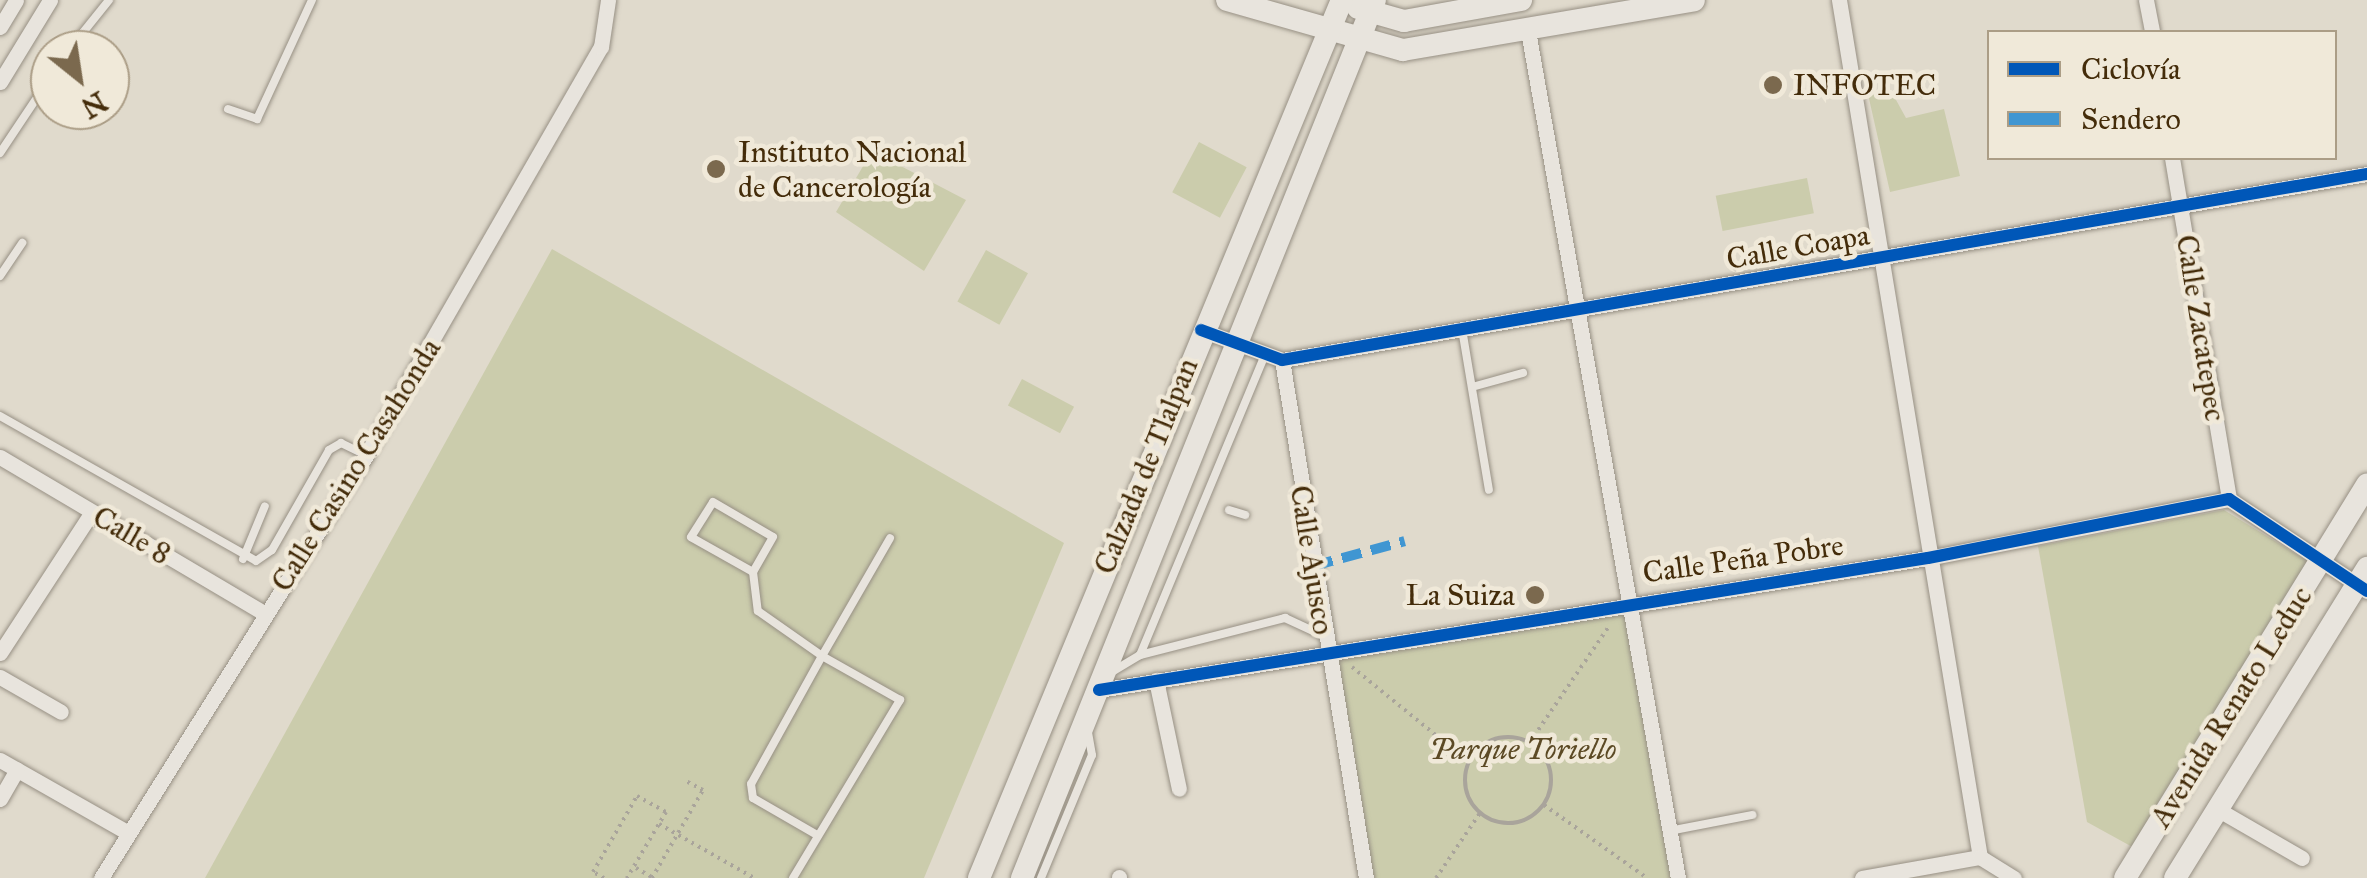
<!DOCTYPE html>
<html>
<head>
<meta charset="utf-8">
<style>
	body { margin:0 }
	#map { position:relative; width:2367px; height:878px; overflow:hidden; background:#e0dacc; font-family:"IM FELL Great Primer",serif }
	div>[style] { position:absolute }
	.green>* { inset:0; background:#cbccac; transform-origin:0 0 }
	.path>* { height:4px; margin-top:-2px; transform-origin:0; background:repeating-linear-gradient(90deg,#a9a49b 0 2.5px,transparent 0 7.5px) }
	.path>.ring { margin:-2px; padding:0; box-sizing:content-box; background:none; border:4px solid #a9a49b; border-radius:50% }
	.roads { filter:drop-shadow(0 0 2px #979084) drop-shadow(0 0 2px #979084) }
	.lane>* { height:8px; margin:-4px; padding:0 4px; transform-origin:4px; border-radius:4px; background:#e8e4dd }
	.street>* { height:15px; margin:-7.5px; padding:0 7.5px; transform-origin:7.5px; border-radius:7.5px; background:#e8e4dd }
	.secondary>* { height:22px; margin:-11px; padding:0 11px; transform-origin:11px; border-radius:11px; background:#e8e4dd }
	.quiet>* { height:10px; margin-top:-5px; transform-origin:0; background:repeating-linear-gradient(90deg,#4096d2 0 20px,transparent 0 30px) }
	.cycleway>* { height:12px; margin:-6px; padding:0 6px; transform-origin:6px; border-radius:6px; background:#0057b8 }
	.dots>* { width:28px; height:28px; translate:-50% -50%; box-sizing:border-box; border:5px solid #f0e9d9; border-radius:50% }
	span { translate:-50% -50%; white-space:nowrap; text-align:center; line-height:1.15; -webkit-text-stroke:9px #f0e9d9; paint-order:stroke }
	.poi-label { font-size:30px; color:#442c0a }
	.left { translate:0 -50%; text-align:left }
	.right { translate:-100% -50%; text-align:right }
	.street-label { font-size:30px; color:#442c0a }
	.park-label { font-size:30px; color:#5c4a25; font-style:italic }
	.legend { position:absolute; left:1987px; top:30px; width:350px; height:130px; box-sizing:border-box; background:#f0e9d9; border:2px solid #ab9d86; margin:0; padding:12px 18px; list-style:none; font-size:30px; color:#442c0a }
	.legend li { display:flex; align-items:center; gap:20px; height:50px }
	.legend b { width:50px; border:2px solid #ab9d86 }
	.north { position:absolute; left:30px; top:30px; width:100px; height:100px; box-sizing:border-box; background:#f0e9d9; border:2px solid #ab9d86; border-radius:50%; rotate:150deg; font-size:28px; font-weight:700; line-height:40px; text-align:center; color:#442c0a }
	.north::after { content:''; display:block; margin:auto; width:35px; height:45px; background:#7b694e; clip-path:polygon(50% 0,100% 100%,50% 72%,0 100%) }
</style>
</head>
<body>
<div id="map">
	<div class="green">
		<i style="clip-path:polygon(1890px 89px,1906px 118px,1944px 109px,1960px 176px,1890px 192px,1868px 94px)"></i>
		<i style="left:1199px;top:142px;width:54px;height:57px;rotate:28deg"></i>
		<i style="clip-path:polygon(872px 151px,966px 200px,924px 271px,836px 212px)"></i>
		<i style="left:1807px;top:178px;width:36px;height:93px;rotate:79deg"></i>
		<i style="clip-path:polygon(552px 249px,1064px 543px,924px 878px,205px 878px)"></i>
		<i style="left:986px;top:250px;width:48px;height:59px;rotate:29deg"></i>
		<i style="left:1022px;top:379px;width:59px;height:30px;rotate:28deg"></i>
		<i style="clip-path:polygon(2224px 510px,2314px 565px,2136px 849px,2087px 822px,2038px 546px)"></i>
		<i style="clip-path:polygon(1626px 601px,1678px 878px,1366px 878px,1326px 651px)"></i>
	</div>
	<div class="path">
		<i style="left:1352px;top:667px;width:151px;rotate:39.1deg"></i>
		<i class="ring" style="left:1465px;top:737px;width:82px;height:82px"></i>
		<i style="left:1530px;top:742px;width:140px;rotate:-55.7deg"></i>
		<i style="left:1544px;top:805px;width:126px;rotate:35.3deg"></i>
		<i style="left:659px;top:824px;width:109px;rotate:29.6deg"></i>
		<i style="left:636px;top:868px;width:20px;rotate:30deg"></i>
		<i style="left:604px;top:878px;width:13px;rotate:-151deg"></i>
		<i style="left:593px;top:872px;width:88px;rotate:-59.9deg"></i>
		<i style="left:637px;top:796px;width:33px;rotate:29deg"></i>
		<i style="left:666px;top:812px;width:77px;rotate:120.6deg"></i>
		<i style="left:652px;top:878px;width:102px;rotate:-59.9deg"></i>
		<i style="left:703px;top:790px;width:21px;rotate:-152deg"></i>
		<i style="left:1436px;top:878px;width:78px;rotate:-55.9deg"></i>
	</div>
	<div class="roads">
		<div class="lane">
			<i style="left:69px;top:50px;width:64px;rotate:-51.3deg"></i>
			<i style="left:228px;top:109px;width:31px;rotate:19deg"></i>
			<i style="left:257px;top:119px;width:131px;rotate:-65.2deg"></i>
			<i style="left:0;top:153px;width:90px;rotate:-56.3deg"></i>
			<i style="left:0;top:276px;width:40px;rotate:-56deg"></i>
			<i style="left:1462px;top:329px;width:163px;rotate:80.5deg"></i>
			<i style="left:1472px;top:387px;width:53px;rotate:-15.4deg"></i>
			<i style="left:0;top:416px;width:294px;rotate:29.5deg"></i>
			<i style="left:256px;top:561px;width:19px;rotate:-35deg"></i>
			<i style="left:272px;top:550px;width:115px;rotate:-60.3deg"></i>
			<i style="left:329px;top:450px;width:14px;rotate:-30deg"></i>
			<i style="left:341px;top:443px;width:28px;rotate:26deg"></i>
			<i style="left:1229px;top:510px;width:17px;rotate:17deg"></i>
			<i style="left:243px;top:559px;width:57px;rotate:-67.5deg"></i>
			<i style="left:753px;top:572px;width:71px;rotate:-150.6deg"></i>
			<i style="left:691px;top:537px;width:41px;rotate:-57.8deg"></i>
			<i style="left:713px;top:502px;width:69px;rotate:30.3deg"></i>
			<i style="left:773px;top:537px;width:40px;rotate:119.7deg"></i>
			<i style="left:753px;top:572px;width:39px;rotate:83deg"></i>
			<i style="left:758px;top:611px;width:78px;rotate:35.1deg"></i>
			<i style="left:822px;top:656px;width:136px;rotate:-60deg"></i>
			<i style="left:1140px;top:655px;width:150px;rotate:-14.3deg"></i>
			<i style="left:1285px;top:618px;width:43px;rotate:24.8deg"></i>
			<i style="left:1110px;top:673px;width:35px;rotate:-31deg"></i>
			<i style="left:1140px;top:655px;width:326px;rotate:-67.4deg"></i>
			<i style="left:1669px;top:831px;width:85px;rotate:-10.9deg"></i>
			<i style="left:793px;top:878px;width:208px;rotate:-59deg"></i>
			<i style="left:900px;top:700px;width:90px;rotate:-150.6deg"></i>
			<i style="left:822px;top:656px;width:146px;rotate:119deg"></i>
			<i style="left:751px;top:784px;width:14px;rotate:82deg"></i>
			<i style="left:753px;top:798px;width:74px;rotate:30deg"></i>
			<i style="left:1041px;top:878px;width:133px;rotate:-67.5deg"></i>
			<i style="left:1092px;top:755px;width:22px;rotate:-100deg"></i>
		</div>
		<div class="street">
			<i style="left:1839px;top:0;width:869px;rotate:80.66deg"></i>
			<i style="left:2146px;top:0;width:33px;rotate:79deg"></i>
			<i style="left:0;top:27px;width:31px;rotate:-59deg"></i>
			<i style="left:1528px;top:31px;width:860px;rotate:79.96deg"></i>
			<i style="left:0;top:82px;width:96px;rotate:-58.6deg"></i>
			<i style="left:2172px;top:158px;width:346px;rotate:80.5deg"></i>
			<i style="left:1201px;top:330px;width:86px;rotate:20.3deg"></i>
			<i style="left:1282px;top:360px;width:1101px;rotate:-9.73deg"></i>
			<i style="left:1282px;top:360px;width:525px;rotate:80.79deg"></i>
			<i style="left:0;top:457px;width:307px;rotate:30.6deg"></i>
			<i style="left:0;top:653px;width:168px;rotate:-56.9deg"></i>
			<i style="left:0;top:677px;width:70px;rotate:29.8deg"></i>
			<i style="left:1156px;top:680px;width:111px;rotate:78.1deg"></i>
			<i style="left:1099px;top:690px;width:839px;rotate:-9.05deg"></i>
			<i style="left:1928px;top:558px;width:307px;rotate:-11.1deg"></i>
			<i style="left:2229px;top:499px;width:166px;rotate:33.7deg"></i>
			<i style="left:0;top:760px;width:146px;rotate:29.6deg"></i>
			<i style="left:0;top:799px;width:34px;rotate:-60deg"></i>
			<i style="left:2217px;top:809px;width:98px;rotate:30deg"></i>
			<i style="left:1119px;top:877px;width:1px;rotate:90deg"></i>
			<i style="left:101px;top:878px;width:499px;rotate:-57.9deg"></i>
			<i style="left:366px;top:455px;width:471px;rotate:-60.1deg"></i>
			<i style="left:601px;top:47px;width:48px;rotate:-81.5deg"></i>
			<i style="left:1862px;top:878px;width:120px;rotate:-10.1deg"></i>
			<i style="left:1980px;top:857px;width:40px;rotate:32deg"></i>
		</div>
		<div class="secondary">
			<i style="left:1227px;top:0;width:183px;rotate:15.9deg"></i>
			<i style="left:1403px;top:50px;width:295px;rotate:-9.7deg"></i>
			<i style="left:1358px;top:8px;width:48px;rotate:15.8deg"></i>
			<i style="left:1404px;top:21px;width:119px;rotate:-10.2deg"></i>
			<i style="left:979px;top:878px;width:950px;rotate:-67.54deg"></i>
			<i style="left:1022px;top:878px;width:946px;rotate:-68.1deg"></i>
			<i style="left:2125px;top:878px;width:462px;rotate:-58.4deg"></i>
			<i style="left:2175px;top:878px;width:365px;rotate:-58.2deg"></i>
		</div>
	</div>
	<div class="quiet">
		<i style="left:1313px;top:566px;width:95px;rotate:-15.2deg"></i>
	</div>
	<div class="cycleway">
		<i style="left:1201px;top:330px;width:86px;rotate:20.3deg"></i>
		<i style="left:1282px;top:360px;width:1101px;rotate:-9.73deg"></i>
		<i style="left:1099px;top:690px;width:839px;rotate:-9.05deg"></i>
		<i style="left:1928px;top:558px;width:307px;rotate:-11.1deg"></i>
		<i style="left:2229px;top:499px;width:166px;rotate:33.7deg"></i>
	</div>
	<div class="dots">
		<i style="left:1773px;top:85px;background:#7b694e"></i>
		<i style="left:716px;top:169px;background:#7b694e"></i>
		<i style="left:1535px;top:595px;background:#7b694e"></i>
	</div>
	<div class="poi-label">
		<span class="left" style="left:1793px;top:85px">INFOTEC</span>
		<span class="left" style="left:738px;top:169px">Instituto Nacional<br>de Cancerología</span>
		<span class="right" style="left:1515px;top:595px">La Suiza</span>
	</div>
	<div class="street-label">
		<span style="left:1798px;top:247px;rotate:-10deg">Calle Coapa</span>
		<span style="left:2201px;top:328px;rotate:81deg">Calle Zacatepec</span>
		<span style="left:356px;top:465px;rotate:-58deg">Calle Casino Casahonda</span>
		<span style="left:1146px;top:466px;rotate:-68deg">Calzada de Tlalpan</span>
		<span style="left:132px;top:535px;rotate:30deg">Calle 8</span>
		<span style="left:1743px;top:559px;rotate:-8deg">Calle Peña Pobre</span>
		<span style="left:1312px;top:560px;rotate:81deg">Calle Ajusco</span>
		<span style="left:2231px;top:707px;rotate:-58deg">Avenida Renato Leduc</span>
	</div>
	<div class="park-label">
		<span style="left:1523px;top:749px">Parque Toriello</span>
	</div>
	<ul class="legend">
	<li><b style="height:12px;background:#0057b8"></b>Ciclovía</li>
	<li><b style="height:12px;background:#4096d2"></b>Sendero</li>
	</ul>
	<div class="north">N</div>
</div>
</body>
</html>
